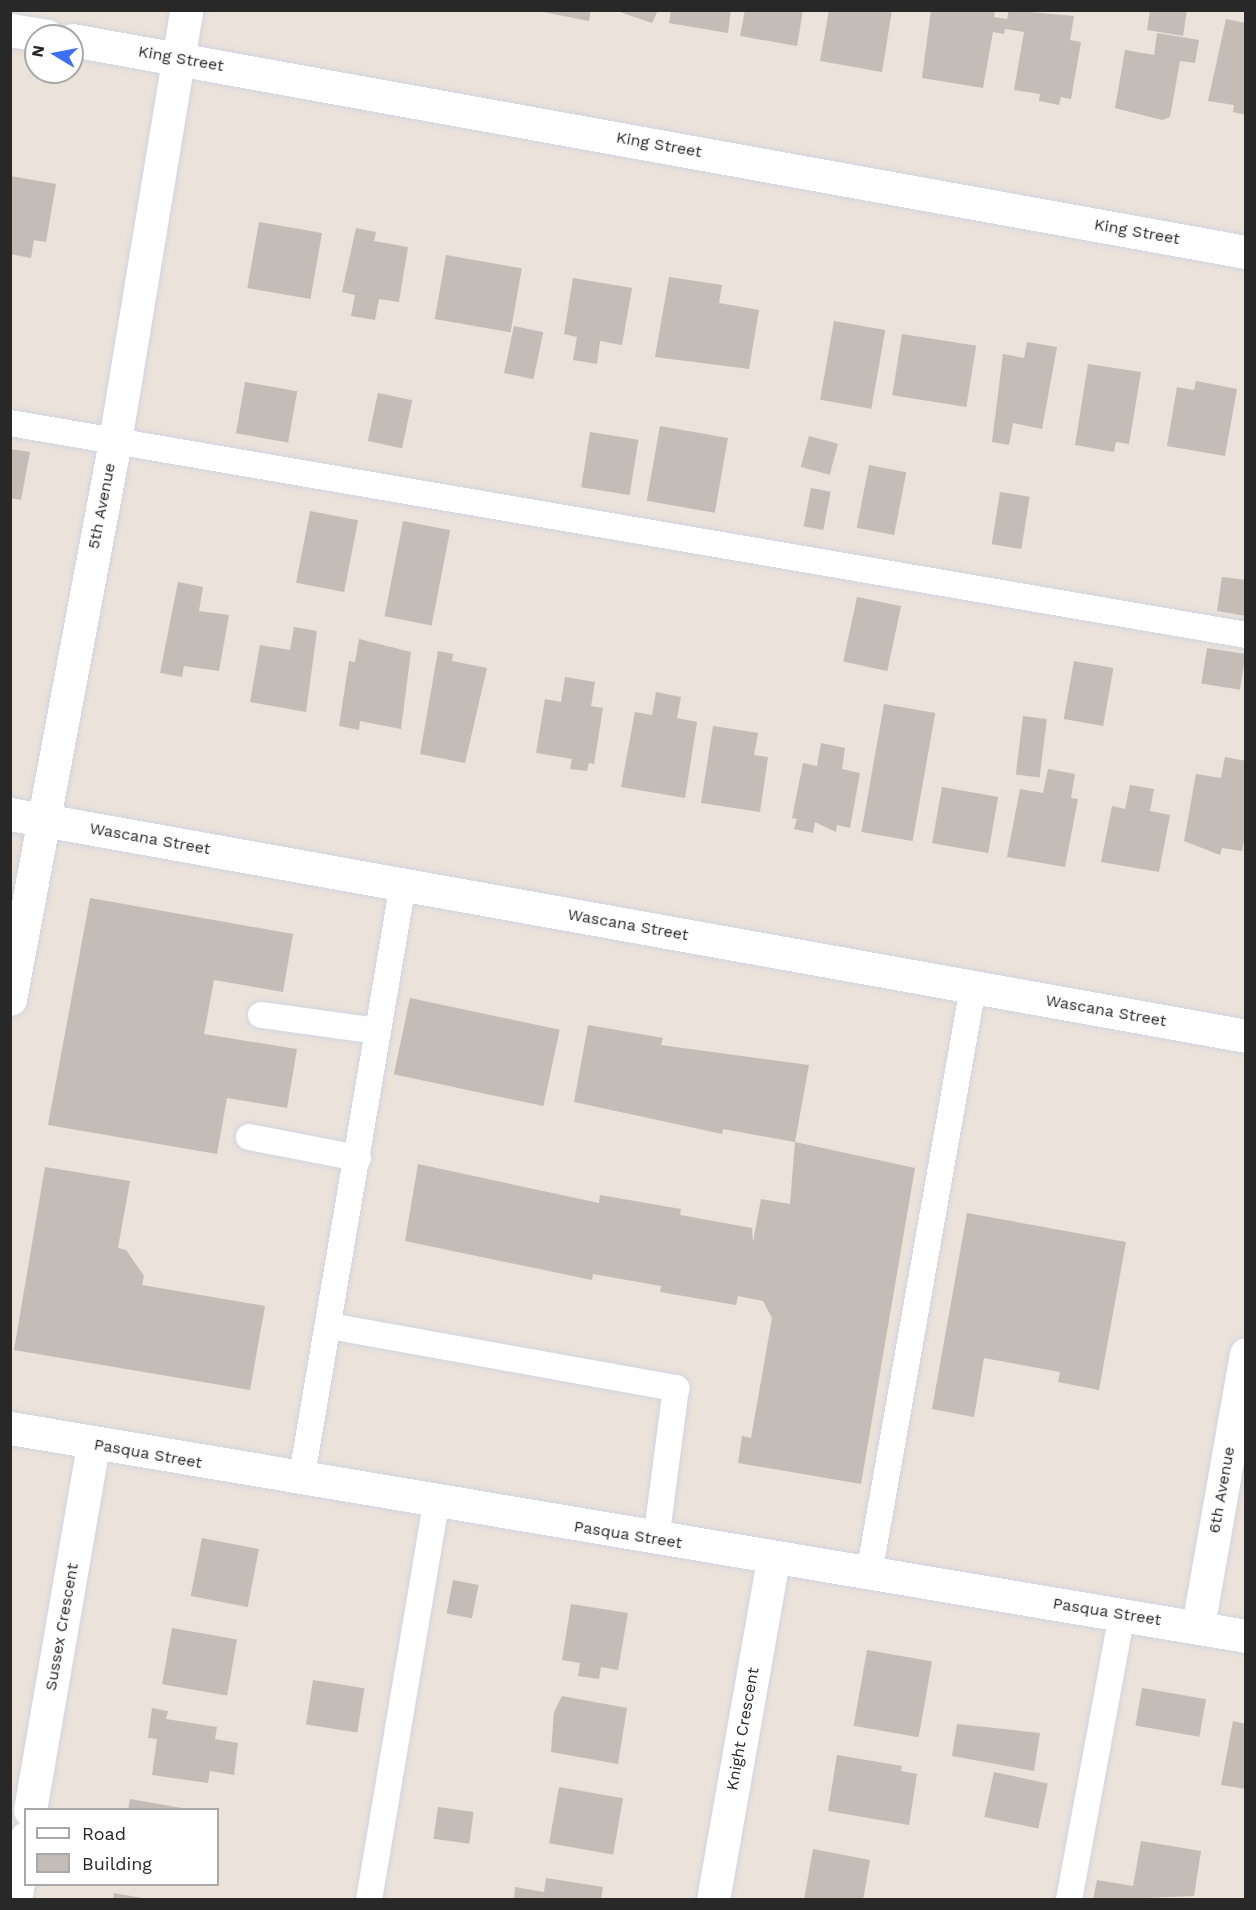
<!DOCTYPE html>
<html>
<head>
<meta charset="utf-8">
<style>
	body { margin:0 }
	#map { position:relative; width:1256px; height:1910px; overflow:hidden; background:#ebe2da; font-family:"Work Sans",sans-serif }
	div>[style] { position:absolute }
	.building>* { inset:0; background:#c3bcb7; transform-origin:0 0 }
	.roads { filter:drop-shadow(0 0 2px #d0d4e1) drop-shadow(0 0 2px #d0d4e1) }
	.service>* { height:26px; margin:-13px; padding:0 13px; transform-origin:13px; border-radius:13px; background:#fff }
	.minor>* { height:33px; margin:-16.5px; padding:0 16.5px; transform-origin:16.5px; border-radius:16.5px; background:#fff }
	.tertiary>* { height:33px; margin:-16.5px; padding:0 16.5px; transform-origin:16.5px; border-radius:16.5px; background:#fff }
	span { translate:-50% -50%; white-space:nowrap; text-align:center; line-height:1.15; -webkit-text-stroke:5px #fff; paint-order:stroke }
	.street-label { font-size:16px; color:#282828 }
	.frame { position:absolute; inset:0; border:12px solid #282828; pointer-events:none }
	.legend { position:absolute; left:24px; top:1808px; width:195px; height:78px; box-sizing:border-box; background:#fff; border:2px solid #a9a9a9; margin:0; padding:8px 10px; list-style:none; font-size:18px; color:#282828 }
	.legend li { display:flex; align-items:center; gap:12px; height:30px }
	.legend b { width:30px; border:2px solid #a9a9a9 }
	.north { position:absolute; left:24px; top:24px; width:60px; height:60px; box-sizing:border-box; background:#fff; border:2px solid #a9a9a9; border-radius:50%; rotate:280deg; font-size:16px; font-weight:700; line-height:24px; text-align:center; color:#282828 }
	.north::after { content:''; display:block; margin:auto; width:21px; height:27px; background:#3d6ff5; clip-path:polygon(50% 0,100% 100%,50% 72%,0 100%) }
</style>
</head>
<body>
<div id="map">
	<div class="building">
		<i style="clip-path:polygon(533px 10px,591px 10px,589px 21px)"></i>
		<i style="clip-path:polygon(614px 10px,658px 10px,652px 23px)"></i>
		<i style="clip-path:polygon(671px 10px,731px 10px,728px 33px,669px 23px)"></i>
		<i style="clip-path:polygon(745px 10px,803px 10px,797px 46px,740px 36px)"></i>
		<i style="clip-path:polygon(829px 10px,892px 10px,882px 72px,820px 61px)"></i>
		<i style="clip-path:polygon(931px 10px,995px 10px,994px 17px,1007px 19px,1009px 10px,1074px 16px,1070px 40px,1081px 42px,1071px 99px,1061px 97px,1059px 105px,1039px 101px,1040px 94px,1014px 90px,1024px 32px,1005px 29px,1004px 34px,993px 32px,983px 88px,922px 78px)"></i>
		<i style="clip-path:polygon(1150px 10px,1187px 10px,1183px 36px,1147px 30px)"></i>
		<i style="clip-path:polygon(1226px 19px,1245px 23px,1246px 115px,1233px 112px,1234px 105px,1208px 101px)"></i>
		<i style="clip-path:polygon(1157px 33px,1199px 40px,1195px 63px,1180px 61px,1170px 117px,1162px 120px,1115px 108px,1125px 50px,1154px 55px)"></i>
		<i style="clip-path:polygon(10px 176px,56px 184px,46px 242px,34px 240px,31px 258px,10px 254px)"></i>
		<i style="left:259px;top:222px;width:64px;height:67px;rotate:10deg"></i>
		<i style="clip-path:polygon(356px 228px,376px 232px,374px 241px,408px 247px,399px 302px,379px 299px,375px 320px,351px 316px,355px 295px,342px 292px)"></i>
		<i style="left:446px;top:255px;width:77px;height:65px;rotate:10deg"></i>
		<i style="clip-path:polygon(669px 277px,722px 285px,719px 303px,759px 310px,749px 369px,655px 357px)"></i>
		<i style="clip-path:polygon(573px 278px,632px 288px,622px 345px,600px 341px,597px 364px,573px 360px,577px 337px,564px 334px)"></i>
		<i style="left:834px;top:321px;width:52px;height:80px;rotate:10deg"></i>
		<i style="left:514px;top:326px;width:30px;height:48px;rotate:12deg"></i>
		<i style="left:902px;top:334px;width:75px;height:62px;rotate:9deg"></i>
		<i style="clip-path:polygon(1027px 342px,1057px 347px,1042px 429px,1013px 423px,1009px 445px,992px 442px,1003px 354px,1024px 358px)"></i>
		<i style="clip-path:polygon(1088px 364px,1141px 372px,1129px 444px,1116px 442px,1114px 452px,1075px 445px)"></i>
		<i style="clip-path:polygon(1196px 381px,1237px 389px,1225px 456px,1167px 446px,1177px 387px,1194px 390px)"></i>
		<i style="left:245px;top:382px;width:53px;height:52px;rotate:10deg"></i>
		<i style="left:378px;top:393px;width:35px;height:49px;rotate:12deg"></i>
		<i style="left:660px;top:426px;width:69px;height:76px;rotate:10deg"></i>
		<i style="left:590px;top:432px;width:49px;height:56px;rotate:9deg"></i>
		<i style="left:809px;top:436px;width:30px;height:32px;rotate:15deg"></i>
		<i style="clip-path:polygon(10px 449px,30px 452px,21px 500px,10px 498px)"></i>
		<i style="left:869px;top:465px;width:38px;height:64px;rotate:11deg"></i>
		<i style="left:811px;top:488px;width:20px;height:39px;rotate:11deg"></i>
		<i style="left:1000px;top:492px;width:30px;height:53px;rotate:9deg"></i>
		<i style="left:310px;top:511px;width:49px;height:73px;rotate:11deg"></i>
		<i style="left:403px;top:521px;width:48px;height:97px;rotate:11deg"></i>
		<i style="clip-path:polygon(1222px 577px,1246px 580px,1246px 616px,1217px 611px)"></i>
		<i style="clip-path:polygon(178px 582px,203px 587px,199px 611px,229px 615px,219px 671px,184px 666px,182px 677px,160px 673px)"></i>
		<i style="left:857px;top:597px;width:45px;height:66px;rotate:12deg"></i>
		<i style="clip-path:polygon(294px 627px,317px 631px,306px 712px,250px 702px,260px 645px,290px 650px)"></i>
		<i style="clip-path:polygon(359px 639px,411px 652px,401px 729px,360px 721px,359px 730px,339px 726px,349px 661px,355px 662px)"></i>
		<i style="left:1207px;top:648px;width:39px;height:36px;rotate:9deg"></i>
		<i style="clip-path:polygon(438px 651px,453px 654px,452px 661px,487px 668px,465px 763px,420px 754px)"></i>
		<i style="left:1074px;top:661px;width:40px;height:59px;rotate:10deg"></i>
		<i style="clip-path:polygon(565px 677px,595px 682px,591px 706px,603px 708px,594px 764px,589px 763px,587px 771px,570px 769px,572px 759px,536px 753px,545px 699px,561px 702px)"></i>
		<i style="clip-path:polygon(656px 692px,681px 697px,677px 718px,697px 722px,685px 798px,621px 787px,635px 712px,652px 715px)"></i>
		<i style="left:884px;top:704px;width:52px;height:130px;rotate:10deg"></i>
		<i style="left:1023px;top:716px;width:24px;height:59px;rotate:7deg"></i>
		<i style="clip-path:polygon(713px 726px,758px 733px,754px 755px,768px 757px,760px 812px,701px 803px)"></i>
		<i style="clip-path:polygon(821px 743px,845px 748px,842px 769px,860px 773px,850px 828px,837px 825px,836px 832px,815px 822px,813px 833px,794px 829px,797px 819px,792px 818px,803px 763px,817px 766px)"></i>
		<i style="clip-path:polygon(1225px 757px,1246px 761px,1246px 831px,1242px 851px,1222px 848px,1220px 855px,1184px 841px,1196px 774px,1221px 778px)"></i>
		<i style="clip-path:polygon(1048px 769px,1075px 774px,1071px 798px,1078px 799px,1065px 867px,1007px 857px,1020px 789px,1043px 793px)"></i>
		<i style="clip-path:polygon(1130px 785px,1154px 789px,1150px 811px,1170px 815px,1159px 872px,1101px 862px,1112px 806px,1125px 809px)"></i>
		<i style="left:942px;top:787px;width:57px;height:57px;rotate:10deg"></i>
		<i style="clip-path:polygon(90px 898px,293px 934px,283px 992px,214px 980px,204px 1034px,297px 1049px,287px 1108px,227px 1098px,217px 1154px,48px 1125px)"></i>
		<i style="left:410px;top:998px;width:153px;height:78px;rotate:12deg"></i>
		<i style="clip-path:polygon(588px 1025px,663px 1038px,661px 1045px,809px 1065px,795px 1142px,723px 1129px,722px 1134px,574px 1102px)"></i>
		<i style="clip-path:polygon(795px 1142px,915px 1168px,861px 1484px,738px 1463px,742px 1436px,751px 1438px,772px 1318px,763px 1301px,738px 1296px,736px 1305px,660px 1292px,661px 1286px,593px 1274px,592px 1280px,405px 1241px,418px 1164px,599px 1203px,600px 1195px,681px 1209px,680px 1215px,752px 1228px,753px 1242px,761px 1199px,790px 1204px)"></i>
		<i style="clip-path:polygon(45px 1167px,130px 1181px,118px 1248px,126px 1250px,144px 1276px,142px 1285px,265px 1306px,250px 1390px,14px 1350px)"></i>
		<i style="clip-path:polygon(967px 1213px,1126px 1242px,1099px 1390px,1058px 1382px,1060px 1372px,984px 1358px,974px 1417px,932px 1409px)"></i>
		<i style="left:202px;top:1538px;width:58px;height:59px;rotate:11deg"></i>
		<i style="left:453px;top:1580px;width:26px;height:34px;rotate:11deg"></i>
		<i style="clip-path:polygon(571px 1604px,628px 1613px,618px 1670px,601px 1667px,599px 1679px,578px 1676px,580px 1663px,562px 1660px)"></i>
		<i style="left:172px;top:1628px;width:66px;height:57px;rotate:10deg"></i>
		<i style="left:867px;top:1650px;width:66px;height:77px;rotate:10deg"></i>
		<i style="left:313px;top:1680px;width:52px;height:45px;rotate:9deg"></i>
		<i style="left:1142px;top:1688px;width:65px;height:38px;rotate:10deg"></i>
		<i style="clip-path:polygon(562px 1696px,627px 1708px,618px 1764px,551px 1752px,554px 1712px)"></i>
		<i style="clip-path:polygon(152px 1708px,168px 1711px,166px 1719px,217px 1727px,215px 1739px,238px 1743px,234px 1775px,210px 1771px,208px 1783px,152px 1775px,157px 1739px,148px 1738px)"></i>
		<i style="clip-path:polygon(1233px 1721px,1246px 1724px,1246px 1789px,1221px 1785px)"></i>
		<i style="clip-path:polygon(957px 1724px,1040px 1733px,1034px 1771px,952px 1756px)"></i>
		<i style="clip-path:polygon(837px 1755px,902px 1766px,901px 1771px,917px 1774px,909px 1825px,828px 1811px)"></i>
		<i style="left:994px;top:1772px;width:55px;height:46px;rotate:12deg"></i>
		<i style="left:559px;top:1787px;width:65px;height:57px;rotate:10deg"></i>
		<i style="clip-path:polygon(130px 1799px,182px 1808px,182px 1810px,128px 1810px)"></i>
		<i style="left:438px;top:1807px;width:36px;height:32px;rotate:8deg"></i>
		<i style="clip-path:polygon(1141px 1841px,1201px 1851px,1194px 1896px,1093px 1900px,1097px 1880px,1133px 1886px)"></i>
		<i style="clip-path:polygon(813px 1849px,870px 1860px,863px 1900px,804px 1900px)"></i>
		<i style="clip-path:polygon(546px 1878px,603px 1887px,601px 1900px,514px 1900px,515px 1887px,544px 1892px)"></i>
		<i style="clip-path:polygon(114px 1893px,142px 1898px,142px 1900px,113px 1900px)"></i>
	</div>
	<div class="roads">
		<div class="service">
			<i style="left:10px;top:423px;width:1254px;rotate:9.73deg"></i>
			<i style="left:261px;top:1015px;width:118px;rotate:7.8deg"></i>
			<i style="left:249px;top:1137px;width:111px;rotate:10.9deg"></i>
			<i style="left:330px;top:1326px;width:352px;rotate:10.2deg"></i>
			<i style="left:676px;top:1388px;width:152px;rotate:97.5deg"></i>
			<i style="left:301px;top:1481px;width:606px;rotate:-80.3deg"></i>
			<i style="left:869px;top:1574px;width:596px;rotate:-79.95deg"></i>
			<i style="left:369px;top:1900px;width:403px;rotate:-80.4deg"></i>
			<i style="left:1069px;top:1900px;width:291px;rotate:-79.5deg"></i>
		</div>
		<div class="minor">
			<i style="left:10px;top:30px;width:37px;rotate:9deg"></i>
			<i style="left:72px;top:40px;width:1193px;rotate:10.24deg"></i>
			<i style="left:10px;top:814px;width:1256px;rotate:10.18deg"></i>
			<i style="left:10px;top:999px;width:568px;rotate:-79.34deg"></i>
			<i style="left:115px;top:441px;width:437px;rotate:-80.6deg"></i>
			<i style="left:1198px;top:1626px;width:276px;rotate:-80deg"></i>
			<i style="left:30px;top:1810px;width:370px;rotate:-80.2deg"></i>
			<i style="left:15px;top:1900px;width:63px;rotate:-79.9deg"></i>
			<i style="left:713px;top:1900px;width:347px;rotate:-80deg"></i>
		</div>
		<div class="tertiary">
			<i style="left:10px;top:1428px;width:1253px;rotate:9.55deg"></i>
		</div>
	</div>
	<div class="street-label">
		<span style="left:181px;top:59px;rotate:10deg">King Street</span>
		<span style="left:659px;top:145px;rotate:10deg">King Street</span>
		<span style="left:1137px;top:232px;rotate:10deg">King Street</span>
		<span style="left:102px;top:506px;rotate:-79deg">5th Avenue</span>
		<span style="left:150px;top:839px;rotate:10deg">Wascana Street</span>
		<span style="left:628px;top:925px;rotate:10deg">Wascana Street</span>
		<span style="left:1106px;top:1011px;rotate:10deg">Wascana Street</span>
		<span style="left:148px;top:1454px;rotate:10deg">Pasqua Street</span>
		<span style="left:1222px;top:1490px;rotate:-80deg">6th Avenue</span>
		<span style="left:628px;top:1535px;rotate:9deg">Pasqua Street</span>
		<span style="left:1107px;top:1612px;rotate:9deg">Pasqua Street</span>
		<span style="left:62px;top:1627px;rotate:-80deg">Sussex Crescent</span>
		<span style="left:743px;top:1729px;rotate:-80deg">Knight Crescent</span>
	</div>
	<div class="frame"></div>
	<ul class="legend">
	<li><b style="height:8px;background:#fff"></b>Road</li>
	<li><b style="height:16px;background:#c3bcb7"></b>Building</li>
	</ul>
	<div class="north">N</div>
</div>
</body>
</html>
